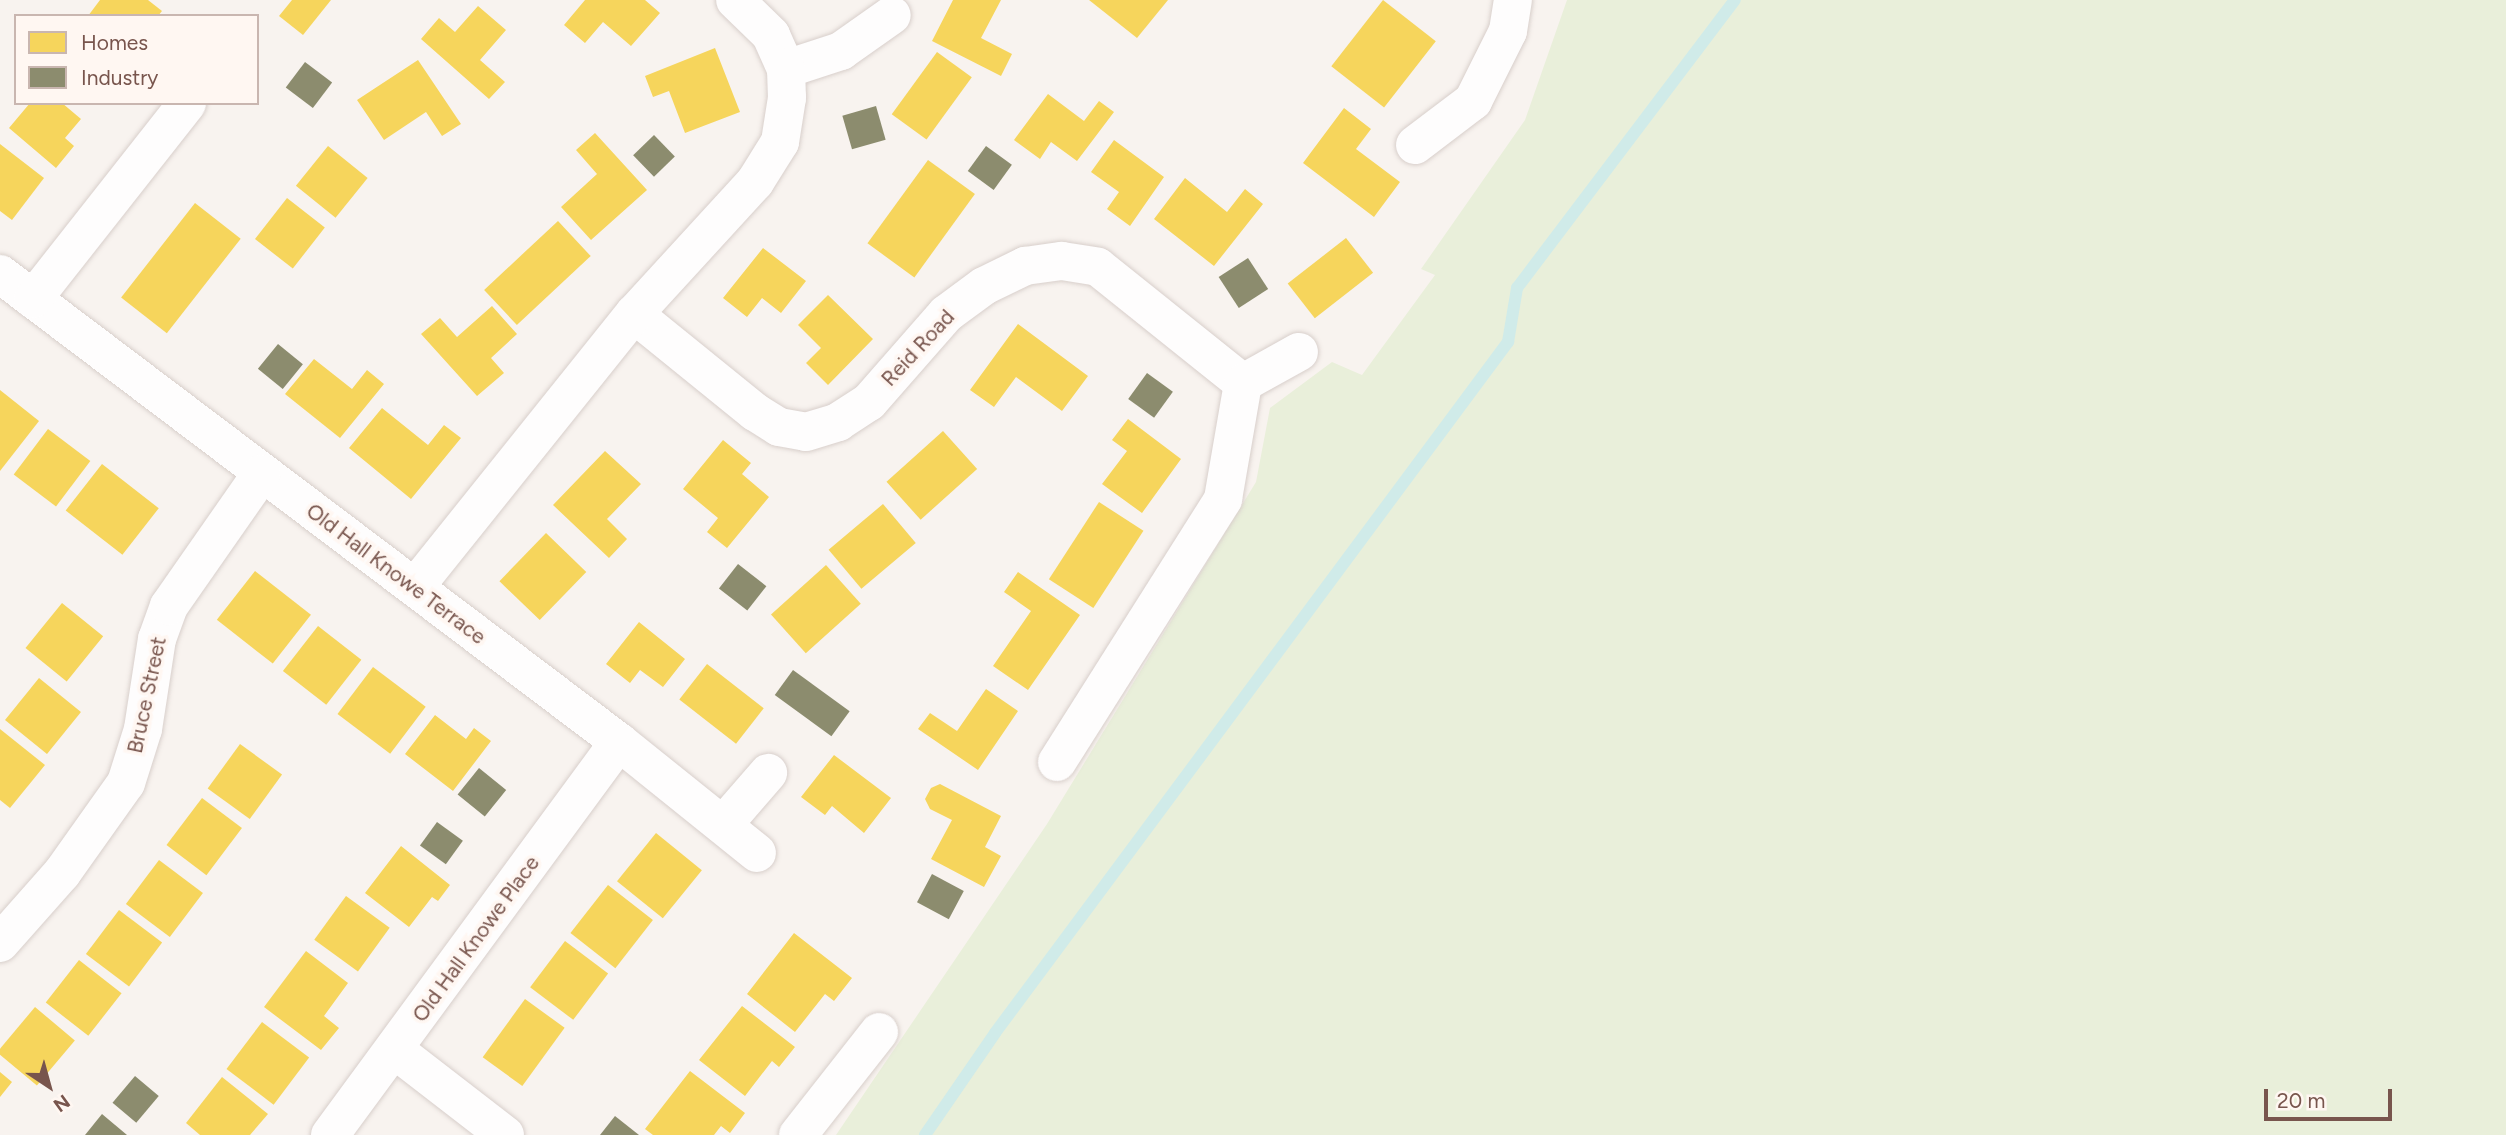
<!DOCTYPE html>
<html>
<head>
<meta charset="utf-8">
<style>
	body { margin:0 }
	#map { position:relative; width:2506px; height:1135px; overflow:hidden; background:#f8f3ef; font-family:Figtree,sans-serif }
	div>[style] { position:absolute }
	.green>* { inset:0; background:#e9efda }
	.homes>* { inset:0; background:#f6d55c; transform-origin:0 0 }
	.industry>* { inset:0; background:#8c8c6e; transform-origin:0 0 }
	.stream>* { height:12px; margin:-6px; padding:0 6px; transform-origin:6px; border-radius:6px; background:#d0ebe9 }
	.roads { filter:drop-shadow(0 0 2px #d8cfcb) drop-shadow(0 0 2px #d8cfcb) }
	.minor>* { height:38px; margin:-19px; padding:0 19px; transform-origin:19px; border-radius:19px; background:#fefdfd }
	span { translate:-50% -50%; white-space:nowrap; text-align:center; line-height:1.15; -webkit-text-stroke:7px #fff7f2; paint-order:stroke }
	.street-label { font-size:21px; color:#78554d }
	.legend { position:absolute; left:14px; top:14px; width:245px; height:91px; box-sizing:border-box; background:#fff7f2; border:2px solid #c9b6b0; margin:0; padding:9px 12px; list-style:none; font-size:21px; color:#78554d }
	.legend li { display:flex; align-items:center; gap:14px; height:35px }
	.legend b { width:35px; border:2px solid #c9b6b0 }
	.north { position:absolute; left:14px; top:1051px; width:70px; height:70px; -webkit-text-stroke:5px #fff7f2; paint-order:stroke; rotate:144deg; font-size:19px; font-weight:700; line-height:28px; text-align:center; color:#78554d }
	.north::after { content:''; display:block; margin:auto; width:24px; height:32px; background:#78554d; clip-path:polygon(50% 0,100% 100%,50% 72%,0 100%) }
	.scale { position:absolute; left:2264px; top:1089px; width:128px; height:32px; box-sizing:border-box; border:4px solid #78554d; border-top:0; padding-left:9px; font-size:21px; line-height:24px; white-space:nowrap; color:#78554d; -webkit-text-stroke:5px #fff7f2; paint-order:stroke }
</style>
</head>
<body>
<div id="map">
	<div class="green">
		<i style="clip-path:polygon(1567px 0,2506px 0,2506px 1135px,836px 1135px,1047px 824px,1256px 482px,1270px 408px,1332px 362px,1362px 375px,1435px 275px,1421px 269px,1525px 120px)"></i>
	</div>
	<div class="homes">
		<i style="clip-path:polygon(100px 0,148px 0,162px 11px,158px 16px,88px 16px)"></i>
		<i style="clip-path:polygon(292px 0,331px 0,303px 35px,279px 16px)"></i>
		<i style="clip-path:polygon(585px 0,645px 0,660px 13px,631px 46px,603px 22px,585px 43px,564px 25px)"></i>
		<i style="clip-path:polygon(953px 0,1001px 0,981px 38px,1012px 54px,1001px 76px,932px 41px)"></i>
		<i style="clip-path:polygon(1089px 0,1168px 0,1137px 38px)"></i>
		<i style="left:1383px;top:0;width:67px;height:84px;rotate:38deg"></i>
		<i style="clip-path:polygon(478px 6px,506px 30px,480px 60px,505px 82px,489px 99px,421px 39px,439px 18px,455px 32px)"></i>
		<i style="clip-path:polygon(715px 48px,740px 112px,685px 133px,669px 91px,653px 97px,645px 76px)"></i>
		<i style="left:937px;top:52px;width:43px;height:77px;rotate:36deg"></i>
		<i style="clip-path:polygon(418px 60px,461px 124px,442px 136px,426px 112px,384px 140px,357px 100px)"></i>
		<i style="clip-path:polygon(1048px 94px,1084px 121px,1099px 101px,1114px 112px,1077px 161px,1051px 142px,1040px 159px,1014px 140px)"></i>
		<i style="clip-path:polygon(30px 103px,62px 103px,81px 119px,65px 138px,74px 146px,56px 168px,9px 128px)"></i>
		<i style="clip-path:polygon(1344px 108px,1371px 129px,1356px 149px,1400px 182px,1374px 217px,1303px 163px)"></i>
		<i style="clip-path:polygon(595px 133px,647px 190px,591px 240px,561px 207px,597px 174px,576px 150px)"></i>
		<i style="clip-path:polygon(1114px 140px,1164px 177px,1130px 226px,1107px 209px,1119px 192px,1091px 172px)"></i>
		<i style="clip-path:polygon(0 144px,44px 178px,12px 220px,0 211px)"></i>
		<i style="left:328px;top:146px;width:51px;height:51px;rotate:39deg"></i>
		<i style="left:928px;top:160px;width:58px;height:103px;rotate:36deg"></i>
		<i style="clip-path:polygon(1185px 178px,1227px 212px,1245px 189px,1263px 204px,1214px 266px,1154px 219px)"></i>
		<i style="left:287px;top:198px;width:48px;height:52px;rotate:38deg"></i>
		<i style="left:195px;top:203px;width:58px;height:120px;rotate:38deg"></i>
		<i style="left:558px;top:221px;width:48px;height:101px;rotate:47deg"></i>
		<i style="left:1346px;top:238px;width:44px;height:74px;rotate:52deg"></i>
		<i style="clip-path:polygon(763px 248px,806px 281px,781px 313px,762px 298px,747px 317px,723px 298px)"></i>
		<i style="clip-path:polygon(828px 295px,873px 339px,828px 385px,806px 363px,821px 348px,798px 325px)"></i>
		<i style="clip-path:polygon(492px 306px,517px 334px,491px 358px,504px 373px,477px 396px,421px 334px,440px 318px,457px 337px)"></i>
		<i style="clip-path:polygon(1018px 324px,1088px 376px,1062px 411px,1016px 377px,994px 407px,970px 390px)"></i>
		<i style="clip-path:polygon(314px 359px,352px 389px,367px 370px,384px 384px,340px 438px,285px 394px)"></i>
		<i style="clip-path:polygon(0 390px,39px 421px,0 471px)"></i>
		<i style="clip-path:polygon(382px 408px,428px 445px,444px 425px,461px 438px,411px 499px,349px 448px)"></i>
		<i style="clip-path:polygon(1128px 419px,1181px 459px,1142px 513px,1102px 484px,1127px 451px,1112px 440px)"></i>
		<i style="left:48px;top:429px;width:53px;height:57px;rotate:37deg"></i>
		<i style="left:943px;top:431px;width:51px;height:76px;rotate:48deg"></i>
		<i style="clip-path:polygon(723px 440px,751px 463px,742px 474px,769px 497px,727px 548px,707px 532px,718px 518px,683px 489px)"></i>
		<i style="clip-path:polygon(605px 451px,641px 484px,607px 519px,627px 539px,609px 558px,553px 505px)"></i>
		<i style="left:102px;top:464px;width:72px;height:59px;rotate:38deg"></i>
		<i style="left:1099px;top:502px;width:53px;height:92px;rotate:33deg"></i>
		<i style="left:883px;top:504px;width:51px;height:71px;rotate:50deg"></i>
		<i style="left:546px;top:533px;width:56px;height:67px;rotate:44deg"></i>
		<i style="left:826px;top:565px;width:52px;height:74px;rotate:48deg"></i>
		<i style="left:255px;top:571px;width:71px;height:62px;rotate:38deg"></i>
		<i style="clip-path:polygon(1018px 572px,1080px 615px,1028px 690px,993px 666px,1031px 611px,1004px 592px)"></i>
		<i style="left:62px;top:603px;width:53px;height:58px;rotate:39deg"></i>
		<i style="clip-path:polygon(639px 622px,685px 659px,663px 687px,640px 670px,630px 683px,606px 664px)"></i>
		<i style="left:318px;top:626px;width:55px;height:57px;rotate:38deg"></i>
		<i style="left:707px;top:664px;width:72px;height:45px;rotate:38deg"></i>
		<i style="left:373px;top:667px;width:66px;height:59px;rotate:37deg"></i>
		<i style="left:39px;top:678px;width:54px;height:54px;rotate:39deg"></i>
		<i style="clip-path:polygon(986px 689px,1018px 711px,978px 770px,918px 729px,930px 713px,957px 731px)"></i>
		<i style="clip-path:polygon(435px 715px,466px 739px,474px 728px,491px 741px,453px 791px,405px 754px)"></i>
		<i style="clip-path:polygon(0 729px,45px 765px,10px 808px,0 800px)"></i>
		<i style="left:240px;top:744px;width:52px;height:55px;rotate:36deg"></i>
		<i style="clip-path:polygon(834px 755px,891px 798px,864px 833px,832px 806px,825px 815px,801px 797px)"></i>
		<i style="clip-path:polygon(940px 784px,1001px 816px,985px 847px,1001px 856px,984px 887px,931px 859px,952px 820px,930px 809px,925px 799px,931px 788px)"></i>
		<i style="left:202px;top:798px;width:50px;height:59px;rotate:37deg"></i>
		<i style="left:656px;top:833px;width:59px;height:62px;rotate:39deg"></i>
		<i style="clip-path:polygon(401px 846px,450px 885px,438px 901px,432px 897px,409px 927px,365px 893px)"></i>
		<i style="left:159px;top:860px;width:55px;height:55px;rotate:37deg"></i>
		<i style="left:608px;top:885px;width:57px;height:61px;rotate:38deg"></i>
		<i style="left:346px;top:896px;width:54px;height:54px;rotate:36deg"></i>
		<i style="left:119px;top:910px;width:54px;height:55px;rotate:37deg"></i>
		<i style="clip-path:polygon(794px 933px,852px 978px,834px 1001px,825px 994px,795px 1032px,747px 994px)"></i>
		<i style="left:565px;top:941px;width:54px;height:58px;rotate:37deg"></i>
		<i style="clip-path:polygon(306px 951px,348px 983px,324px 1016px,339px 1028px,321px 1050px,264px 1007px)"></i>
		<i style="left:79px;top:960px;width:54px;height:54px;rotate:38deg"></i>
		<i style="left:525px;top:999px;width:49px;height:72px;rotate:36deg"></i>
		<i style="clip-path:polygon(742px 1006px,795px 1047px,779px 1067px,772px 1061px,745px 1096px,699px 1060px)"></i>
		<i style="left:35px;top:1007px;width:52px;height:59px;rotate:40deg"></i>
		<i style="left:262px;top:1022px;width:59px;height:59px;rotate:37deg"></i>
		<i style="clip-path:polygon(690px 1071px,745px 1113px,730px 1133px,721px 1126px,714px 1135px,653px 1135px,645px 1129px)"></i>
		<i style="clip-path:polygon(0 1072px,12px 1082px,0 1097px)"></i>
		<i style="clip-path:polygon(222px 1077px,268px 1114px,250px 1135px,200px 1135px,186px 1123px)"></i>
	</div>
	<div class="industry">
		<i style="left:305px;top:62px;width:34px;height:32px;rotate:37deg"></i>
		<i style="left:876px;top:106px;width:35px;height:35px;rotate:74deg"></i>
		<i style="left:654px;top:135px;width:30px;height:29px;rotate:46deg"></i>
		<i style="left:986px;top:146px;width:32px;height:31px;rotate:36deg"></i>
		<i style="left:1248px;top:258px;width:37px;height:35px;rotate:57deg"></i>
		<i style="left:278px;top:344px;width:32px;height:32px;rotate:39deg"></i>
		<i style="left:1147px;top:373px;width:32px;height:32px;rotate:36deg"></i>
		<i style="left:738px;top:564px;width:36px;height:31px;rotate:38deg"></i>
		<i style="left:793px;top:670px;width:70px;height:31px;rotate:36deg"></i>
		<i style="left:479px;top:768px;width:35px;height:34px;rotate:39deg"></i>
		<i style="left:437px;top:822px;width:32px;height:29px;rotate:36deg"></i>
		<i style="left:932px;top:874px;width:36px;height:32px;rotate:28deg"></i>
		<i style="left:135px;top:1076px;width:31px;height:35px;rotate:40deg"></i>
		<i style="clip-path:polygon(102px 1114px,127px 1135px,85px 1135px)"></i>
		<i style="clip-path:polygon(615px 1116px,639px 1135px,600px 1135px)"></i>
	</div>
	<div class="stream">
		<i style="left:925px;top:1135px;width:124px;rotate:-55.5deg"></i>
		<i style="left:995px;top:1033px;width:861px;rotate:-53.41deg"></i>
		<i style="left:1508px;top:342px;width:55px;rotate:-80.5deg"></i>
		<i style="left:1517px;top:288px;width:361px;rotate:-52.9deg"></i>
	</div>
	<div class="roads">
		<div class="minor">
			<i style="left:786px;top:69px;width:58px;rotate:-18.1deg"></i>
			<i style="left:841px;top:51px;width:62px;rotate:-35.2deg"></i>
			<i style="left:1415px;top:145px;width:73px;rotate:-37.2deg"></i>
			<i style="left:1473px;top:101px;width:78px;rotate:-63.4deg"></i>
			<i style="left:1508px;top:31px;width:31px;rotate:-81deg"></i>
			<i style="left:0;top:274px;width:776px;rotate:37.09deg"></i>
			<i style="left:619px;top:742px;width:177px;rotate:38.8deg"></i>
			<i style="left:33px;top:299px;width:249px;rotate:-51.8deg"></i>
			<i style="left:634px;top:314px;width:156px;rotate:39deg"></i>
			<i style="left:755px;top:412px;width:28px;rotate:32deg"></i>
			<i style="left:779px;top:427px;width:27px;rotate:10deg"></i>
			<i style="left:806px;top:432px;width:34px;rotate:-17deg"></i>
			<i style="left:838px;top:422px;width:37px;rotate:-33deg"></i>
			<i style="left:869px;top:402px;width:117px;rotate:-48.8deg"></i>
			<i style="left:946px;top:314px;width:47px;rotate:-36.4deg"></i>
			<i style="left:984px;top:286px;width:46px;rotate:-26deg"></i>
			<i style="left:1025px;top:266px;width:37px;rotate:-8deg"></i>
			<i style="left:1062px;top:261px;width:36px;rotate:9deg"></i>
			<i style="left:1098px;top:267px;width:186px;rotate:38.7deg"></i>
			<i style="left:415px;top:587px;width:350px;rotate:-51.3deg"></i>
			<i style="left:634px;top:314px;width:179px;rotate:-47.5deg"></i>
			<i style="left:755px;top:182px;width:47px;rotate:-58deg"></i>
			<i style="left:780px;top:142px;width:45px;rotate:-81deg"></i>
			<i style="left:787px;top:98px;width:29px;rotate:-92deg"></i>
			<i style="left:786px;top:69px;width:37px;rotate:-114deg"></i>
			<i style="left:771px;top:35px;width:50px;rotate:-135.8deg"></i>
			<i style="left:1057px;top:762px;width:311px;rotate:-57.7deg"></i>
			<i style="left:1223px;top:499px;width:118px;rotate:-80.2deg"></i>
			<i style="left:1243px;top:383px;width:64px;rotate:-29deg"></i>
			<i style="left:723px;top:825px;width:69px;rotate:-49.1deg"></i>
			<i style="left:0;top:943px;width:94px;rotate:-48.5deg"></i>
			<i style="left:62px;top:873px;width:110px;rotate:-54.6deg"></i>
			<i style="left:126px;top:783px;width:57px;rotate:-72.5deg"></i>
			<i style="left:143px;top:729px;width:91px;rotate:-81.2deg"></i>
			<i style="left:157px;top:639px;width:35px;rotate:-70deg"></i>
			<i style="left:169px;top:606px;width:161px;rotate:-55.1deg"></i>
			<i style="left:395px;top:1050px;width:139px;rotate:37.7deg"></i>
			<i style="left:330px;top:1135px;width:488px;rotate:-53.7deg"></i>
			<i style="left:798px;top:1135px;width:131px;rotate:-51.8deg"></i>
		</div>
	</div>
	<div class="street-label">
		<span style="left:918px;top:348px;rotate:-47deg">Reid Road</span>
		<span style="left:396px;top:574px;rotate:37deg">Old Hall Knowe Terrace</span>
		<span style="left:147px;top:695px;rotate:-78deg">Bruce Street</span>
		<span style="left:476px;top:939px;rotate:-54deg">Old Hall Knowe Place</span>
	</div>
	<ul class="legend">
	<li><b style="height:19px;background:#f6d55c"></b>Homes</li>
	<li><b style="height:19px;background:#8c8c6e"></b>Industry</li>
	</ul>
	<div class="north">N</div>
	<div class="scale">20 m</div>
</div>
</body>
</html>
